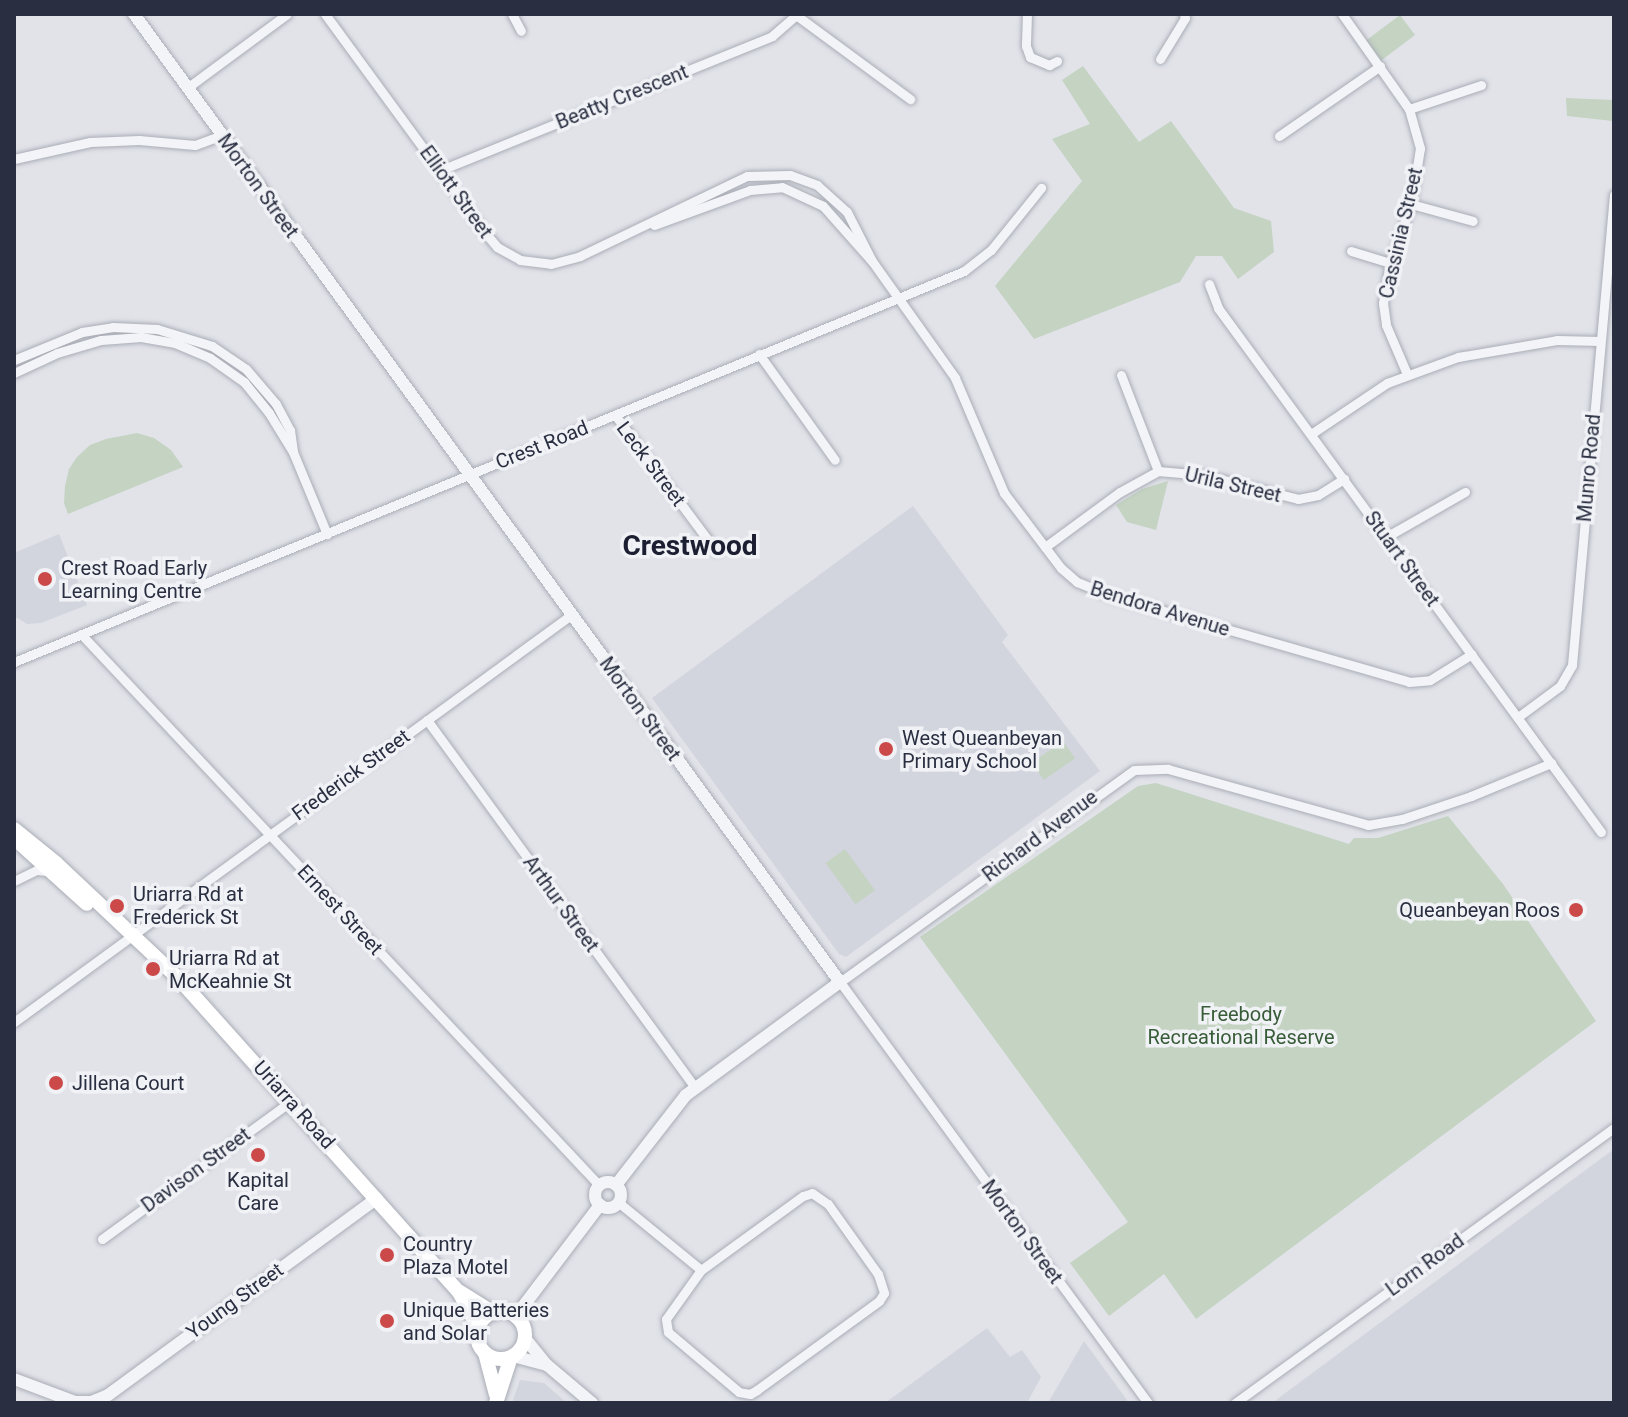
<!DOCTYPE html>
<html>
<head>
<meta charset="utf-8">
<style>
	body { margin:0 }
	#map { position:relative; width:1628px; height:1417px; overflow:hidden; background:#e1e3e9; font-family:Roboto,sans-serif }
	div>[style] { position:absolute }
	.built>* { inset:0; background:#d3d5de }
	.green>* { inset:0; background:#c4d3c2; transform-origin:0 0 }
	.roads { filter:drop-shadow(0 0 2px #aaadb6) drop-shadow(0 0 2px #aaadb6) }
	.minor>* { height:9px; margin:-4.5px; padding:0 4.5px; transform-origin:4.5px; border-radius:4.5px; background:#f3f4f7 }
	.tertiary>* { height:12px; margin:-6px; padding:0 6px; transform-origin:6px; border-radius:6px; background:#f3f4f7 }
	.tertiary>.ring { margin:-6px; padding:0; box-sizing:content-box; background:none; border:12px solid #f3f4f7; border-radius:50% }
	.secondary>* { height:14px; margin:-7px; padding:0 7px; transform-origin:7px; border-radius:7px; background:#fff }
	.secondary>.ring { margin:-7px; padding:0; box-sizing:content-box; background:none; border:14px solid #fff; border-radius:50% }
	.dots>* { width:22px; height:22px; translate:-50% -50%; box-sizing:border-box; border:4px solid #f0f2f6; border-radius:50% }
	span { translate:-50% -50%; white-space:nowrap; text-align:center; line-height:1.15; -webkit-text-stroke:7px #f0f2f6; paint-order:stroke }
	.street-label { font-size:20px; color:#292e40 }
	.poi-label { font-size:20px; color:#292e40 }
	.left { translate:0 -50%; text-align:left }
	.right { translate:-100% -50%; text-align:right }
	.park-label { font-size:20px; color:#385c37 }
	.district-label { font-size:28px; color:#1c1f31; font-weight:700 }
	.frame { position:absolute; inset:0; border:16px solid #292e40; pointer-events:none }
</style>
</head>
<body>
<div id="map">
	<div class="built">
		<i style="clip-path:polygon(913px 506px,1008px 635px,1002px 642px,1100px 771px,846px 957px,839px 954px,652px 698px)"></i>
		<i style="clip-path:polygon(59px 534px,87px 605px,41px 623px,27px 624px,14px 616px,14px 553px)"></i>
		<i style="clip-path:polygon(1614px 1149px,1614px 1403px,1272px 1403px)"></i>
		<i style="clip-path:polygon(987px 1328px,1010px 1357px,1022px 1350px,1041px 1377px,1027px 1403px,885px 1403px)"></i>
		<i style="clip-path:polygon(1084px 1341px,1129px 1403px,1048px 1403px)"></i>
		<i style="clip-path:polygon(520px 1380px,544px 1383px,567px 1403px,512px 1403px)"></i>
	</div>
	<div class="green">
		<i style="left:1400px;top:15px;width:25px;height:47px;rotate:53deg"></i>
		<i style="clip-path:polygon(1083px 66px,1139px 142px,1171px 121px,1234px 208px,1271px 221px,1274px 252px,1238px 279px,1222px 256px,1196px 256px,1180px 282px,1034px 339px,995px 286px,1082px 181px,1052px 139px,1090px 124px,1062px 80px)"></i>
		<i style="clip-path:polygon(1566px 98px,1614px 100px,1613px 121px,1567px 116px)"></i>
		<i style="clip-path:polygon(137px 433px,154px 438px,171px 450px,183px 467px,68px 514px,64px 503px,65px 486px,69px 469px,77px 457px,90px 445px,106px 439px)"></i>
		<i style="clip-path:polygon(1168px 481px,1156px 530px,1127px 522px,1116px 505px,1142px 489px)"></i>
		<i style="left:1063px;top:741px;width:21px;height:38px;rotate:55deg"></i>
		<i style="clip-path:polygon(1156px 783px,1349px 844px,1354px 838px,1378px 838px,1448px 816px,1503px 884px,1596px 1021px,1196px 1319px,1164px 1274px,1109px 1316px,1070px 1263px,1128px 1222px,920px 937px,1138px 786px)"></i>
		<i style="left:845px;top:849px;width:51px;height:24px;rotate:54deg"></i>
	</div>
	<div class="roads">
		<div class="minor">
			<i style="left:325px;top:14px;width:274px;rotate:53.8deg"></i>
			<i style="left:487px;top:235px;width:16px;rotate:50deg"></i>
			<i style="left:497px;top:247px;width:26px;rotate:29deg"></i>
			<i style="left:520px;top:260px;width:31px;rotate:7deg"></i>
			<i style="left:551px;top:264px;width:30px;rotate:-15deg"></i>
			<i style="left:580px;top:256px;width:185px;rotate:-25.6deg"></i>
			<i style="left:747px;top:176px;width:43px;rotate:-1.3deg"></i>
			<i style="left:790px;top:175px;width:29px;rotate:20deg"></i>
			<i style="left:817px;top:185px;width:40px;rotate:42deg"></i>
			<i style="left:847px;top:212px;width:55px;rotate:63deg"></i>
			<i style="left:872px;top:261px;width:143px;rotate:54.6deg"></i>
			<i style="left:955px;top:378px;width:125px;rotate:66.9deg"></i>
			<i style="left:1004px;top:493px;width:94px;rotate:52.8deg"></i>
			<i style="left:1061px;top:568px;width:21px;rotate:41deg"></i>
			<i style="left:1077px;top:582px;width:38px;rotate:22deg"></i>
			<i style="left:1112px;top:596px;width:309px;rotate:16.1deg"></i>
			<i style="left:1409px;top:682px;width:21px;rotate:-5deg"></i>
			<i style="left:1430px;top:680px;width:49px;rotate:-31.8deg"></i>
			<i style="left:512px;top:14px;width:19px;rotate:62deg"></i>
			<i style="left:1027px;top:14px;width:32px;rotate:92deg"></i>
			<i style="left:1026px;top:46px;width:12px;rotate:70deg"></i>
			<i style="left:1030px;top:57px;width:21px;rotate:23deg"></i>
			<i style="left:1049px;top:65px;width:9px;rotate:-27deg"></i>
			<i style="left:1342px;top:14px;width:116px;rotate:54.8deg"></i>
			<i style="left:1409px;top:109px;width:41px;rotate:74.2deg"></i>
			<i style="left:1420px;top:148px;width:57px;rotate:99.1deg"></i>
			<i style="left:1411px;top:204px;width:63px;rotate:109.6deg"></i>
			<i style="left:1390px;top:263px;width:41px;rotate:99.9deg"></i>
			<i style="left:1383px;top:303px;width:22px;rotate:82deg"></i>
			<i style="left:1386px;top:325px;width:53px;rotate:66.8deg"></i>
			<i style="left:796px;top:15px;width:142px;rotate:36.4deg"></i>
			<i style="left:1160px;top:59px;width:48px;rotate:-58.6deg"></i>
			<i style="left:1185px;top:18px;width:4px;rotate:-104deg"></i>
			<i style="left:187px;top:88px;width:124px;rotate:-36.5deg"></i>
			<i style="left:1409px;top:109px;width:76px;rotate:-18.4deg"></i>
			<i style="left:1279px;top:136px;width:123px;rotate:-34.7deg"></i>
			<i style="left:14px;top:159px;width:78px;rotate:-12.6deg"></i>
			<i style="left:90px;top:142px;width:49px;rotate:-2.3deg"></i>
			<i style="left:139px;top:140px;width:56px;rotate:5.1deg"></i>
			<i style="left:195px;top:145px;width:29px;rotate:-20deg"></i>
			<i style="left:441px;top:170px;width:357px;rotate:-22deg"></i>
			<i style="left:772px;top:36px;width:33px;rotate:-41deg"></i>
			<i style="left:1411px;top:204px;width:64px;rotate:15.3deg"></i>
			<i style="left:654px;top:225px;width:102px;rotate:-20deg"></i>
			<i style="left:750px;top:190px;width:32px;rotate:-5deg"></i>
			<i style="left:782px;top:187px;width:45px;rotate:24.9deg"></i>
			<i style="left:823px;top:206px;width:72px;rotate:48.4deg"></i>
			<i style="left:1351px;top:251px;width:41px;rotate:17.1deg"></i>
			<i style="left:1209px;top:284px;width:26px;rotate:69deg"></i>
			<i style="left:1218px;top:308px;width:649px;rotate:53.84deg"></i>
			<i style="left:759px;top:354px;width:130px;rotate:54.4deg"></i>
			<i style="left:14px;top:360px;width:74px;rotate:-22.4deg"></i>
			<i style="left:82px;top:332px;width:31px;rotate:-9deg"></i>
			<i style="left:113px;top:327px;width:44px;rotate:2.6deg"></i>
			<i style="left:157px;top:329px;width:58px;rotate:17.2deg"></i>
			<i style="left:212px;top:346px;width:41px;rotate:34.1deg"></i>
			<i style="left:246px;top:369px;width:46px;rotate:49.4deg"></i>
			<i style="left:276px;top:404px;width:30px;rotate:62deg"></i>
			<i style="left:290px;top:430px;width:22px;rotate:82deg"></i>
			<i style="left:293px;top:452px;width:89px;rotate:67.5deg"></i>
			<i style="left:14px;top:373px;width:47px;rotate:-24.9deg"></i>
			<i style="left:57px;top:353px;width:46px;rotate:-16.5deg"></i>
			<i style="left:101px;top:340px;width:40px;rotate:-4.3deg"></i>
			<i style="left:141px;top:337px;width:35px;rotate:10deg"></i>
			<i style="left:175px;top:343px;width:38px;rotate:23deg"></i>
			<i style="left:210px;top:358px;width:42px;rotate:35.2deg"></i>
			<i style="left:244px;top:382px;width:40px;rotate:51deg"></i>
			<i style="left:269px;top:413px;width:46px;rotate:58.4deg"></i>
			<i style="left:1121px;top:375px;width:103px;rotate:68.9deg"></i>
			<i style="left:615px;top:415px;width:169px;rotate:53.4deg"></i>
			<i style="left:1311px;top:434px;width:92px;rotate:-33.9deg"></i>
			<i style="left:1387px;top:383px;width:76px;rotate:-20.1deg"></i>
			<i style="left:1458px;top:357px;width:100px;rotate:-9.7deg"></i>
			<i style="left:1557px;top:340px;width:43px;rotate:1.3deg"></i>
			<i style="left:1386px;top:537px;width:91px;rotate:-29.7deg"></i>
			<i style="left:1045px;top:547px;width:93px;rotate:-36.3deg"></i>
			<i style="left:1120px;top:492px;width:43px;rotate:-28.9deg"></i>
			<i style="left:1158px;top:471px;width:46px;rotate:5deg"></i>
			<i style="left:1204px;top:475px;width:97px;rotate:14.3deg"></i>
			<i style="left:1298px;top:499px;width:20px;rotate:-11deg"></i>
			<i style="left:1318px;top:495px;width:31px;rotate:-32deg"></i>
			<i style="left:81px;top:634px;width:756px;rotate:46.77deg"></i>
			<i style="left:14px;top:662px;width:1027px;rotate:-22.37deg"></i>
			<i style="left:964px;top:271px;width:34px;rotate:-38deg"></i>
			<i style="left:991px;top:250px;width:80px;rotate:-51.1deg"></i>
			<i style="left:1518px;top:717px;width:52px;rotate:-36.4deg"></i>
			<i style="left:1560px;top:686px;width:24px;rotate:-60deg"></i>
			<i style="left:1572px;top:665px;width:472px;rotate:-84.9deg"></i>
			<i style="left:427px;top:720px;width:455px;rotate:53.9deg"></i>
			<i style="left:14px;top:881px;width:25px;rotate:-26deg"></i>
			<i style="left:37px;top:870px;width:10px;rotate:6deg"></i>
			<i style="left:14px;top:1022px;width:690px;rotate:-36.16deg"></i>
			<i style="left:812px;top:1193px;width:19px;rotate:35deg"></i>
			<i style="left:828px;top:1204px;width:86px;rotate:54.5deg"></i>
			<i style="left:878px;top:1274px;width:20px;rotate:72deg"></i>
			<i style="left:884px;top:1293px;width:9px;rotate:122deg"></i>
			<i style="left:879px;top:1301px;width:151px;rotate:143.9deg"></i>
			<i style="left:757px;top:1390px;width:8px;rotate:150deg"></i>
			<i style="left:750px;top:1394px;width:11px;rotate:-170deg"></i>
			<i style="left:739px;top:1392px;width:93px;rotate:-139.8deg"></i>
			<i style="left:668px;top:1332px;width:13px;rotate:-99deg"></i>
			<i style="left:666px;top:1319px;width:60px;rotate:-54.5deg"></i>
			<i style="left:701px;top:1270px;width:126px;rotate:-36deg"></i>
			<i style="left:803px;top:1196px;width:9px;rotate:-18deg"></i>
			<i style="left:618px;top:1202px;width:107px;rotate:39.3deg"></i>
			<i style="left:102px;top:1239px;width:234px;rotate:-36.1deg"></i>
			<i style="left:1148px;top:1403px;width:522px;rotate:-126.19deg"></i>
			<i style="left:840px;top:982px;width:362px;rotate:-35.8deg"></i>
			<i style="left:1134px;top:770px;width:34px;rotate:-2deg"></i>
			<i style="left:1168px;top:769px;width:208px;rotate:15.6deg"></i>
			<i style="left:1368px;top:825px;width:35px;rotate:-10deg"></i>
			<i style="left:1402px;top:819px;width:73px;rotate:-18.4deg"></i>
			<i style="left:1471px;top:796px;width:87px;rotate:-22.4deg"></i>
			<i style="left:1235px;top:1403px;width:468px;rotate:-36deg"></i>
		</div>
		<div class="tertiary">
			<i style="left:134px;top:14px;width:1198px;rotate:53.9deg"></i>
			<i style="left:840px;top:982px;width:191px;rotate:143.7deg"></i>
			<i style="left:686px;top:1095px;width:114px;rotate:127.9deg"></i>
			<i class="ring" style="left:595px;top:1182px;width:14px;height:14px"></i>
			<i style="left:515px;top:1317px;width:141px;rotate:-52.8deg"></i>
			<i style="left:524px;top:1337px;width:36px;rotate:51deg"></i>
			<i style="left:547px;top:1365px;width:59px;rotate:40.2deg"></i>
			<i style="left:513px;top:1356px;width:35px;rotate:15deg"></i>
			<i style="left:14px;top:1379px;width:65px;rotate:20.7deg"></i>
			<i style="left:75px;top:1402px;width:16px"></i>
			<i style="left:91px;top:1402px;width:18px;rotate:-22deg"></i>
			<i style="left:108px;top:1395px;width:333px;rotate:-36.2deg"></i>
		</div>
		<div class="secondary">
			<i style="left:14px;top:829px;width:54px;rotate:39deg"></i>
			<i style="left:56px;top:863px;width:169px;rotate:43.3deg"></i>
			<i style="left:179px;top:979px;width:420px;rotate:48.2deg"></i>
			<i style="left:459px;top:1292px;width:41px;rotate:62.2deg"></i>
			<i style="left:14px;top:838px;width:98px;rotate:42.1deg"></i>
			<i style="left:460px;top:1292px;width:40px;rotate:32deg"></i>
			<i class="ring" style="left:477px;top:1311px;width:34px;height:34px"></i>
			<i style="left:485px;top:1353px;width:43px;rotate:75.3deg"></i>
			<i style="left:496px;top:1403px;width:48px;rotate:-71.9deg"></i>
		</div>
	</div>
	<div class="dots">
		<i style="left:45px;top:579px;background:#cb4949"></i>
		<i style="left:886px;top:749px;background:#cb4949"></i>
		<i style="left:117px;top:906px;background:#cb4949"></i>
		<i style="left:1576px;top:910px;background:#cb4949"></i>
		<i style="left:153px;top:969px;background:#cb4949"></i>
		<i style="left:56px;top:1083px;background:#cb4949"></i>
		<i style="left:258px;top:1155px;background:#cb4949"></i>
		<i style="left:387px;top:1255px;background:#cb4949"></i>
		<i style="left:387px;top:1321px;background:#cb4949"></i>
	</div>
	<div class="street-label">
		<span style="left:622px;top:97px;rotate:-22deg">Beatty Crescent</span>
		<span style="left:258px;top:186px;rotate:54deg">Morton Street</span>
		<span style="left:456px;top:192px;rotate:54deg">Elliott Street</span>
		<span style="left:1401px;top:233px;rotate:-77deg">Cassinia Street</span>
		<span style="left:542px;top:445px;rotate:-22deg">Crest Road</span>
		<span style="left:651px;top:464px;rotate:53deg">Leck Street</span>
		<span style="left:1589px;top:468px;rotate:-85deg">Munro Road</span>
		<span style="left:1233px;top:485px;rotate:13deg">Urila Street</span>
		<span style="left:1402px;top:559px;rotate:54deg">Stuart Street</span>
		<span style="left:1160px;top:609px;rotate:17deg">Bendora Avenue</span>
		<span style="left:640px;top:709px;rotate:54deg">Morton Street</span>
		<span style="left:351px;top:775px;rotate:-36deg">Frederick Street</span>
		<span style="left:1040px;top:836px;rotate:-37deg">Richard Avenue</span>
		<span style="left:561px;top:904px;rotate:54deg">Arthur Street</span>
		<span style="left:340px;top:910px;rotate:47deg">Ernest Street</span>
		<span style="left:294px;top:1105px;rotate:48deg">Uriarra Road</span>
		<span style="left:196px;top:1170px;rotate:-36deg">Davison Street</span>
		<span style="left:1022px;top:1232px;rotate:54deg">Morton Street</span>
		<span style="left:1425px;top:1265px;rotate:-36deg">Lorn Road</span>
		<span style="left:235px;top:1301px;rotate:-36deg">Young Street</span>
	</div>
	<div class="poi-label">
		<span class="left" style="left:61px;top:580px">Crest Road Early<br>Learning Centre</span>
		<span class="left" style="left:902px;top:750px">West Queanbeyan<br>Primary School</span>
		<span class="left" style="left:133px;top:906px">Uriarra Rd at<br>Frederick St</span>
		<span class="right" style="left:1560px;top:910px">Queanbeyan Roos</span>
		<span class="left" style="left:169px;top:970px">Uriarra Rd at<br>McKeahnie St</span>
		<span class="left" style="left:72px;top:1083px">Jillena Court</span>
		<span style="left:258px;top:1192px">Kapital<br>Care</span>
		<span class="left" style="left:403px;top:1256px">Country<br>Plaza Motel</span>
		<span class="left" style="left:403px;top:1322px">Unique Batteries<br>and Solar</span>
	</div>
	<div class="park-label">
		<span style="left:1241px;top:1026px">Freebody<br>Recreational Reserve</span>
	</div>
	<div class="district-label">
		<span style="left:690px;top:546px">Crestwood</span>
	</div>
	<div class="frame"></div>
</div>
</body>
</html>
